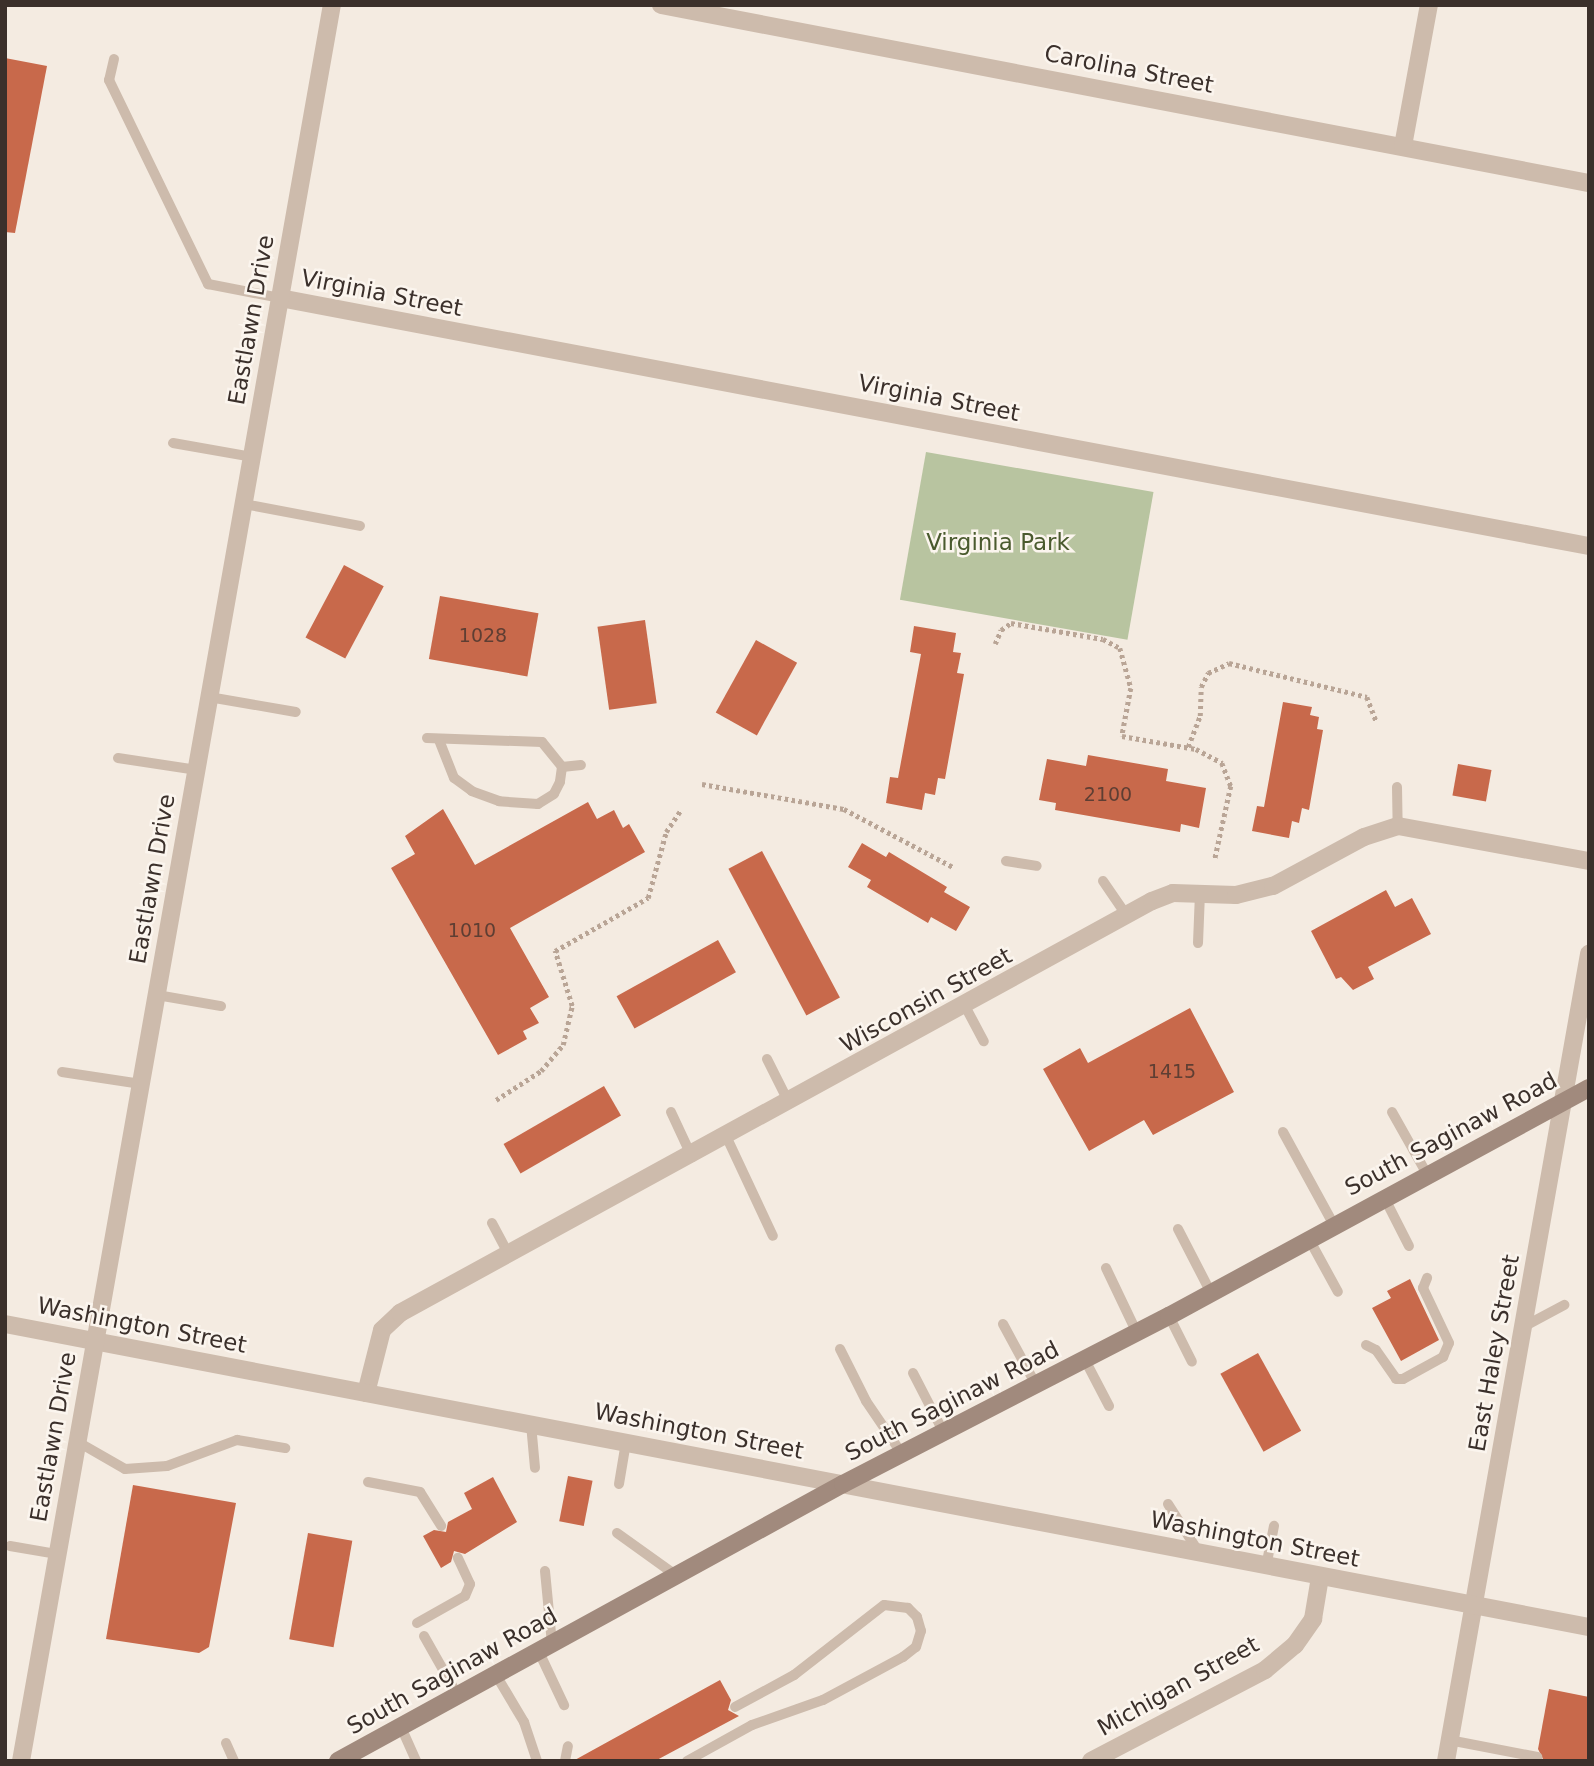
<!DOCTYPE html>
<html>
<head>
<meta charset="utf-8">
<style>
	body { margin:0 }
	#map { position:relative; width:1594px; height:1766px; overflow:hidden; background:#f4ebe1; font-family:"DejaVu Sans",sans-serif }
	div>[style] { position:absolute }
	.green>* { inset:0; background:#b8c4a0; transform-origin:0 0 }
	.building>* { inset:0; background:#c8694b; transform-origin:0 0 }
	.path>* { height:4.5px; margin-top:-2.25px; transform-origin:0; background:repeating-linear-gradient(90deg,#b9a596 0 3.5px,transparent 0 7px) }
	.service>* { height:10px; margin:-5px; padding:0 5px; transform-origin:5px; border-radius:5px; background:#cdbbac }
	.minor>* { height:18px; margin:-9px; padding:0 9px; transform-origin:9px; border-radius:9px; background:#cdbbac }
	.tertiary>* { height:18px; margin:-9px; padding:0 9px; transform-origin:9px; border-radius:9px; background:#cdbbac }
	.secondary>* { height:18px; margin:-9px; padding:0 9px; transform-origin:9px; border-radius:9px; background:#a18a7d }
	span { translate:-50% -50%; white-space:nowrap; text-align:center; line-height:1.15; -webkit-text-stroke:5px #fbf5ee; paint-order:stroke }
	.number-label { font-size:19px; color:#5e3e33 }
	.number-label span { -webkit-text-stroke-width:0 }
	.street-label { font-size:23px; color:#3b302b }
	.park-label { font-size:23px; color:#4a5a2e }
	.frame { position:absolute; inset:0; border:7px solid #3b302b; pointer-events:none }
</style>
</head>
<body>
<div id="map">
	<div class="green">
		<i style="left:926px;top:452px;width:231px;height:150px;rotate:10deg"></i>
	</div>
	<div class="building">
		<i style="clip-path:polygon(5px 58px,47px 66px,15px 233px,5px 232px)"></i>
		<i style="left:344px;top:565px;width:45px;height:82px;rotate:28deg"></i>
		<i style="left:440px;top:596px;width:100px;height:64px;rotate:10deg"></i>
		<i style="left:645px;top:620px;width:84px;height:48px;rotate:82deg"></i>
		<i style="clip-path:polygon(914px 626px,956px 633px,953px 652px,961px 653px,957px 673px,964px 674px,945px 779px,938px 778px,935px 795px,925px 793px,922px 810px,886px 803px,890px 777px,898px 778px,921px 654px,910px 652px)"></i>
		<i style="left:756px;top:640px;width:47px;height:83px;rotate:29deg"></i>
		<i style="clip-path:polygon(1283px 702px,1312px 707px,1310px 715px,1319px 717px,1317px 729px,1323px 730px,1309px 810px,1302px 808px,1299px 823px,1292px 821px,1289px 838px,1252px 831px,1257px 806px,1264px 807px)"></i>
		<i style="clip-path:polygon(1088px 755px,1168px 769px,1166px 781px,1206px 788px,1199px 828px,1181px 824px,1180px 832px,1055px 810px,1056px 803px,1039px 800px,1047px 759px,1086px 766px)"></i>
		<i style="left:1458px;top:764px;width:34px;height:32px;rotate:10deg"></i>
		<i style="clip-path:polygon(588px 802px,597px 819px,614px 810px,623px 828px,629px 824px,645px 852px,510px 928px,549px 997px,530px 1008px,539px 1023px,523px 1031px,527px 1039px,498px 1055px,391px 868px,415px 854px,405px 836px,443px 809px,475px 865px)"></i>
		<i style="clip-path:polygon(862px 843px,886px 857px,889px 852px,947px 887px,944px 892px,970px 907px,956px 931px,931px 917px,928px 923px,867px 887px,871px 880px,848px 867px)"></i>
		<i style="left:762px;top:851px;width:166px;height:38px;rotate:62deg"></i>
		<i style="clip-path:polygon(1386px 890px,1395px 907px,1412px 898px,1431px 934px,1368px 967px,1374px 979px,1353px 990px,1341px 977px,1336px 979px,1311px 931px)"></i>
		<i style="left:718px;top:940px;width:37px;height:116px;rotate:61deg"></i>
		<i style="clip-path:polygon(1190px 1008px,1234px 1092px,1153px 1135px,1144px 1120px,1089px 1151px,1043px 1069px,1080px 1048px,1088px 1063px)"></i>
		<i style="left:604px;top:1086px;width:34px;height:116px;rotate:60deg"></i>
		<i style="clip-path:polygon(1410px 1279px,1439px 1340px,1401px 1361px,1372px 1308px,1391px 1298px,1387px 1291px)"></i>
		<i style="left:1258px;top:1353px;width:89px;height:43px;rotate:61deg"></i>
		<i style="left:568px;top:1476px;width:25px;height:46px;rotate:11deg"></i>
		<i style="clip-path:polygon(493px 1477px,517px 1522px,465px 1554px,454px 1551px,451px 1562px,441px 1568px,423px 1536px,434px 1530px,446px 1532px,448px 1522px,472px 1509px,464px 1493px)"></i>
		<i style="clip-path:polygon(133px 1485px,236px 1503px,209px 1647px,199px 1653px,106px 1639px)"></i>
		<i style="left:308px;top:1533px;width:45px;height:108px;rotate:10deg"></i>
		<i style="clip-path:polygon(720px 1680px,731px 1700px,728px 1710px,739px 1716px,655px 1761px,573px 1761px)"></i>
		<i style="clip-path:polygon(1549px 1689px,1589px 1697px,1589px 1761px,1544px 1761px,1538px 1749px)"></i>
	</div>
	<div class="path">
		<i style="left:995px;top:644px;width:15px;rotate:-67deg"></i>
		<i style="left:1001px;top:630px;width:12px;rotate:-35deg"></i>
		<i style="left:1011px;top:623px;width:93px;rotate:9.9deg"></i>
		<i style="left:1103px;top:639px;width:19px;rotate:28deg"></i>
		<i style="left:1120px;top:648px;width:41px;rotate:74.6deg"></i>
		<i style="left:1131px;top:688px;width:49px;rotate:100.6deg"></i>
		<i style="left:1122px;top:736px;width:75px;rotate:10deg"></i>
		<i style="left:1196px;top:749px;width:30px;rotate:28deg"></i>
		<i style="left:1222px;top:763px;width:25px;rotate:69deg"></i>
		<i style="left:1231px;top:786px;width:75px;rotate:102.4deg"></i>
		<i style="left:1188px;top:747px;width:33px;rotate:-69deg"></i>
		<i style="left:1200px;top:716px;width:29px;rotate:-88deg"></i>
		<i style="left:1201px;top:687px;width:16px;rotate:-63deg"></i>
		<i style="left:1208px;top:673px;width:23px;rotate:-25deg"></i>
		<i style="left:1229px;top:663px;width:142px;rotate:13.8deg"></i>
		<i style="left:1367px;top:697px;width:26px;rotate:69deg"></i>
		<i style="left:702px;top:784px;width:144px;rotate:10deg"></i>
		<i style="left:844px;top:809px;width:123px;rotate:28deg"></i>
		<i style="left:496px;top:1100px;width:54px;rotate:-32.8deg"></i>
		<i style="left:541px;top:1071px;width:34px;rotate:-50deg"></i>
		<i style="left:563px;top:1045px;width:40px;rotate:-77deg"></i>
		<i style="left:572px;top:1006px;width:58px;rotate:-107.2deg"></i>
		<i style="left:555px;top:951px;width:107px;rotate:-29.7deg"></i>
		<i style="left:648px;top:898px;width:68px;rotate:-74.7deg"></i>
		<i style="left:666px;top:832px;width:25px;rotate:-56deg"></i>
	</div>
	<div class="service">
		<i style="left:114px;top:59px;width:22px;rotate:103deg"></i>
		<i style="left:109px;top:80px;width:227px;rotate:64.1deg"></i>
		<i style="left:208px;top:284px;width:73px;rotate:11deg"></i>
		<i style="left:173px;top:443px;width:80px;rotate:10deg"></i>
		<i style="left:244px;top:504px;width:118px;rotate:10.7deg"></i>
		<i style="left:209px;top:697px;width:88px;rotate:9.8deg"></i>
		<i style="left:427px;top:738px;width:115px;rotate:2deg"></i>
		<i style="left:542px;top:742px;width:32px;rotate:51deg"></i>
		<i style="left:562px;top:767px;width:15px;rotate:98deg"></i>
		<i style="left:560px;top:782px;width:13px;rotate:117deg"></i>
		<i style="left:554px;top:794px;width:19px;rotate:148deg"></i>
		<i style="left:538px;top:804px;width:39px;rotate:-176deg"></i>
		<i style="left:499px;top:801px;width:29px;rotate:-160deg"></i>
		<i style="left:472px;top:791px;width:22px;rotate:-144deg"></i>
		<i style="left:454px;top:778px;width:41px;rotate:-111.5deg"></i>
		<i style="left:118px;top:758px;width:80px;rotate:8.6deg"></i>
		<i style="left:562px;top:767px;width:19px;rotate:-6deg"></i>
		<i style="left:1397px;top:787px;width:39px;rotate:89deg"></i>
		<i style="left:1006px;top:861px;width:31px;rotate:9deg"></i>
		<i style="left:1103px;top:881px;width:42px;rotate:55.6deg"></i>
		<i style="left:1198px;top:943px;width:49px;rotate:-87.7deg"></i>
		<i style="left:157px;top:995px;width:65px;rotate:9.8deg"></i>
		<i style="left:965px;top:1006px;width:40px;rotate:62deg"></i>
		<i style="left:767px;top:1059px;width:49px;rotate:63.4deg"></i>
		<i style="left:62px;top:1072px;width:80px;rotate:8.6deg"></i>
		<i style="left:671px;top:1112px;width:50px;rotate:65deg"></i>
		<i style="left:1392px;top:1112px;width:71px;rotate:60.6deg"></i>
		<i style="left:1283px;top:1132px;width:106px;rotate:61.3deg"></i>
		<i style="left:727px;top:1138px;width:108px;rotate:64.9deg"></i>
		<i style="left:1384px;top:1197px;width:55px;rotate:63deg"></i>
		<i style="left:492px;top:1223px;width:36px;rotate:62deg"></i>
		<i style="left:1178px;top:1229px;width:72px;rotate:62.7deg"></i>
		<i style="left:1309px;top:1239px;width:60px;rotate:61.3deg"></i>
		<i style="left:1106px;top:1268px;width:72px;rotate:64.5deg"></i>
		<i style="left:1169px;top:1316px;width:51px;rotate:63.4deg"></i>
		<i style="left:1003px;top:1324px;width:69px;rotate:61.6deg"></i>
		<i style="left:1523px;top:1327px;width:47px;rotate:-28.2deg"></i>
		<i style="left:1366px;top:1345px;width:11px;rotate:27deg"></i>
		<i style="left:1376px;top:1350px;width:35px;rotate:55deg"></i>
		<i style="left:1396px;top:1379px;width:7px"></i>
		<i style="left:1403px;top:1379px;width:46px;rotate:-28.8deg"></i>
		<i style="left:1443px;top:1357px;width:15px;rotate:-67deg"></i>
		<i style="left:1449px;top:1343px;width:61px;rotate:-115.3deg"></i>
		<i style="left:1423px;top:1288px;width:11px;rotate:-68deg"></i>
		<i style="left:840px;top:1349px;width:58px;rotate:63.4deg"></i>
		<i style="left:866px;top:1401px;width:64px;rotate:55.8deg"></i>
		<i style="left:1085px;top:1360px;width:52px;rotate:62.4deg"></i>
		<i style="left:913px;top:1373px;width:68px;rotate:62.7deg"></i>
		<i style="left:531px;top:1424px;width:44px;rotate:84.8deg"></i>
		<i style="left:78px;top:1442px;width:54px;rotate:29.9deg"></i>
		<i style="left:125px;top:1469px;width:42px;rotate:-4.1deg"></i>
		<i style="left:167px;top:1466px;width:75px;rotate:-20.4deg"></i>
		<i style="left:237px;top:1440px;width:49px;rotate:9.5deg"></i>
		<i style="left:368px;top:1482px;width:53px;rotate:10.9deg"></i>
		<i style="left:420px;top:1492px;width:40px;rotate:58deg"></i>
		<i style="left:619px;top:1484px;width:43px;rotate:-80.5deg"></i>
		<i style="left:1168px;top:1504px;width:59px;rotate:57.4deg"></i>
		<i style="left:617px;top:1533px;width:74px;rotate:35.6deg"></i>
		<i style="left:10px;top:1546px;width:48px;rotate:9.7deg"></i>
		<i style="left:1266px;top:1567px;width:42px;rotate:-79deg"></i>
		<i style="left:545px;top:1571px;width:73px;rotate:84.5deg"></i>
		<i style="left:417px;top:1623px;width:55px;rotate:-29.4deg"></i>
		<i style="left:465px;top:1596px;width:13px;rotate:-67deg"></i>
		<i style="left:470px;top:1584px;width:29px;rotate:-115deg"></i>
		<i style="left:424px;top:1636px;width:69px;rotate:60.5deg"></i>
		<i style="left:539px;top:1652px;width:59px;rotate:64.7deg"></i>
		<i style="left:496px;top:1675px;width:55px;rotate:59.2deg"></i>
		<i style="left:524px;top:1722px;width:41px;rotate:71.6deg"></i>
		<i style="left:401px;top:1727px;width:37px;rotate:66deg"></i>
		<i style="left:1449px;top:1740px;width:90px;rotate:10.9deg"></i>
		<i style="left:226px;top:1743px;width:20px;rotate:66deg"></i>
		<i style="left:565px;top:1761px;width:15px;rotate:-79deg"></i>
		<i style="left:687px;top:1761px;width:74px;rotate:-29deg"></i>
		<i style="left:752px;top:1725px;width:75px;rotate:-19.4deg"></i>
		<i style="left:823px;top:1700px;width:91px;rotate:-28.3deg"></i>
		<i style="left:903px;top:1657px;width:16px;rotate:-38deg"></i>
		<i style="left:916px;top:1647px;width:17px;rotate:-73deg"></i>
		<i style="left:921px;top:1631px;width:15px;rotate:-106deg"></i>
		<i style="left:917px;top:1617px;width:13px;rotate:-135deg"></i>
		<i style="left:908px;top:1608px;width:24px;rotate:-173deg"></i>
		<i style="left:884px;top:1605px;width:114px;rotate:142.1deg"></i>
		<i style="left:794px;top:1675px;width:67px;rotate:151.5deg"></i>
	</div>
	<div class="minor">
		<i style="left:661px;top:5px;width:945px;rotate:10.86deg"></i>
		<i style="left:1403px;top:146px;width:143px;rotate:-79.6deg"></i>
		<i style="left:280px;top:298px;width:1332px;rotate:10.73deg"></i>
		<i style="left:366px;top:1393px;width:65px;rotate:-75.7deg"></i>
		<i style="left:382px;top:1330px;width:25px;rotate:-43deg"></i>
		<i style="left:400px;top:1313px;width:857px;rotate:-28.72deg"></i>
		<i style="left:1152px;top:901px;width:22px;rotate:-21deg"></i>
		<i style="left:1173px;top:893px;width:63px;rotate:1.8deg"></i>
		<i style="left:1236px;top:895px;width:38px;rotate:-14deg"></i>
		<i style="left:1273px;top:886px;width:103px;rotate:-28.3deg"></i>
		<i style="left:1364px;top:837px;width:36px;rotate:-18deg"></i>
		<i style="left:1398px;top:826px;width:194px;rotate:10.4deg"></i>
		<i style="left:1091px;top:1761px;width:196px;rotate:-27.6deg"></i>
		<i style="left:1265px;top:1670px;width:39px;rotate:-40deg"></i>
		<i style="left:1295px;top:1645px;width:32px;rotate:-55deg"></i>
		<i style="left:1313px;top:1619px;width:43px;rotate:-80.5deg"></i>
		<i style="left:1446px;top:1761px;width:820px;rotate:-79.95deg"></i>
	</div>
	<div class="tertiary">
		<i style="left:5px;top:1324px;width:1613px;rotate:10.83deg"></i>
		<i style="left:21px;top:1761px;width:1783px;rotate:-79.96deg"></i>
	</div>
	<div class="secondary">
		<i style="left:338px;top:1761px;width:576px;rotate:-28.75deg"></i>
		<i style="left:843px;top:1484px;width:367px;rotate:-27.3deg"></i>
		<i style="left:1169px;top:1316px;width:478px;rotate:-28.5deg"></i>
	</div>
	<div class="number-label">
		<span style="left:483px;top:636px">1028</span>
		<span style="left:1108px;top:795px">2100</span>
		<span style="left:472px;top:931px">1010</span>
		<span style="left:1172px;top:1072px">1415</span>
	</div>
	<div class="street-label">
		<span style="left:1129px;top:69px;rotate:11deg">Carolina Street</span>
		<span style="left:382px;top:293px;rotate:11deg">Virginia Street</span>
		<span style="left:251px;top:320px;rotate:-80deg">Eastlawn Drive</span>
		<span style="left:939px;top:398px;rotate:11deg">Virginia Street</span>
		<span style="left:152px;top:879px;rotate:-80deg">Eastlawn Drive</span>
		<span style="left:926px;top:1000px;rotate:-29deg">Wisconsin Street</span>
		<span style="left:1451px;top:1134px;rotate:-28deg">South Saginaw Road</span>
		<span style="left:142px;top:1325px;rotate:11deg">Washington Street</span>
		<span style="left:1494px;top:1353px;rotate:-80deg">East Haley Street</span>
		<span style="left:952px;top:1401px;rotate:-27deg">South Saginaw Road</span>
		<span style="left:699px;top:1431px;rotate:11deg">Washington Street</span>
		<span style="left:53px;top:1437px;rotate:-80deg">Eastlawn Drive</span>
		<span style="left:1255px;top:1539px;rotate:11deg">Washington Street</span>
		<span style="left:452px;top:1671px;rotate:-29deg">South Saginaw Road</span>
		<span style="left:1178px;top:1686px;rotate:-29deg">Michigan Street</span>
	</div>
	<div class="park-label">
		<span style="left:998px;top:542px">Virginia Park</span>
	</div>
	<div class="frame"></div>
</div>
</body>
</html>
